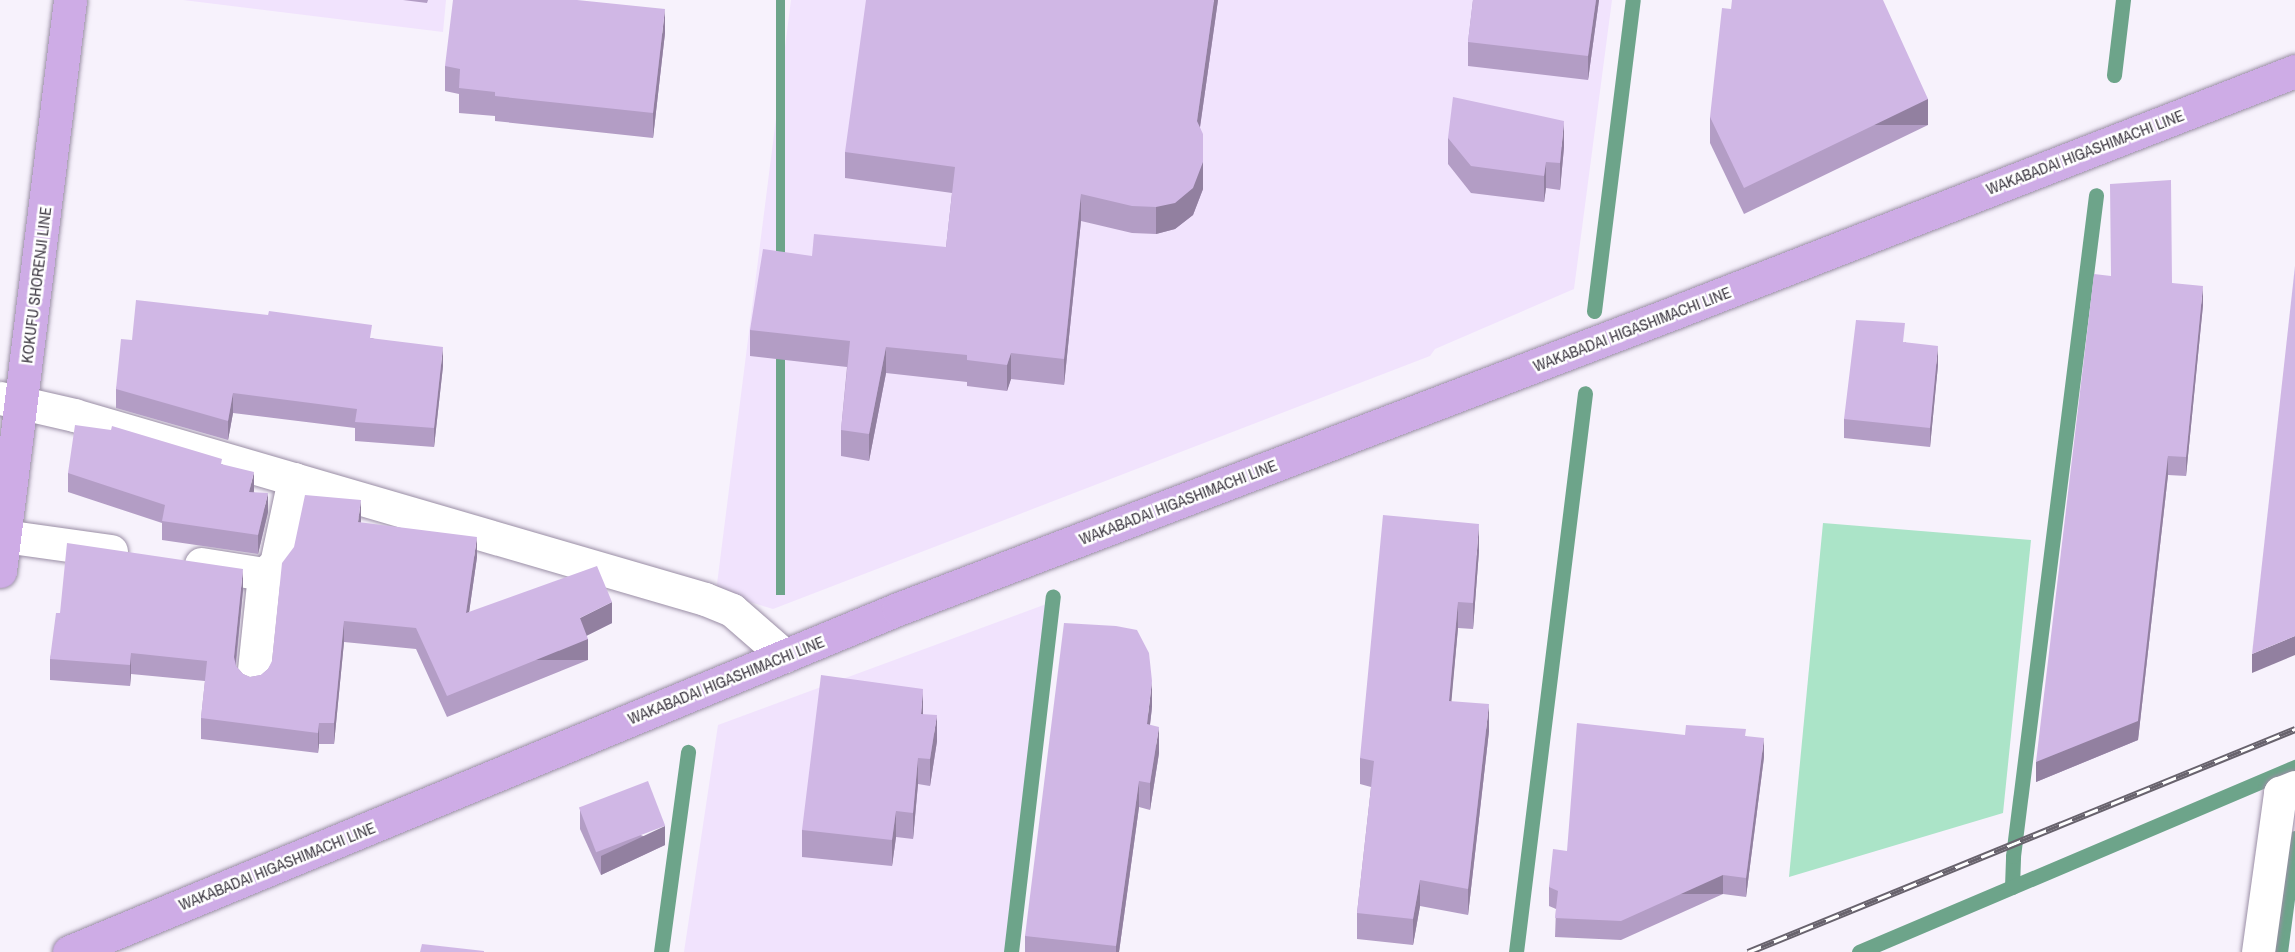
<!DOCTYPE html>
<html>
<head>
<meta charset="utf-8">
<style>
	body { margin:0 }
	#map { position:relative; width:2295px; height:952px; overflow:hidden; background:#f7f2fc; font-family:"Archivo Narrow",sans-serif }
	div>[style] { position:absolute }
	.built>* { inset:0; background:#f1e3fd }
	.green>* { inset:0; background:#abe4c8 }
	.water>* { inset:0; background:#6da48a; transform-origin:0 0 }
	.stream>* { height:15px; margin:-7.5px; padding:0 7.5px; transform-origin:7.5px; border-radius:7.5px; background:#6da48a }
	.roads { filter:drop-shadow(0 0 2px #9a8ea5) drop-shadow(0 0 2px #9a8ea5) }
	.minor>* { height:33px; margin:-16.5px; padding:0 16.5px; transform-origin:16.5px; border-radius:16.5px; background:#fff }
	.major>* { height:33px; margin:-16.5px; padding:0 16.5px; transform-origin:16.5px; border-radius:16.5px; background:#ceace6 }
	.rail>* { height:7px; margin-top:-3.5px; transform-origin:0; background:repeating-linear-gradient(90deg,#fff 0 14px,#68636d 0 28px); box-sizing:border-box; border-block:2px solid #68636d }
	.wall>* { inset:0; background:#b39dc5 }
	.shaded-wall>* { inset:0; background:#9280a0; transform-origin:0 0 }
	.building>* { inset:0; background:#d0b7e5; transform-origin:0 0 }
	span { translate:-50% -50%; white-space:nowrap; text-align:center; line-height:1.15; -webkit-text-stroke:5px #fff; paint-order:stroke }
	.street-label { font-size:16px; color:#3e3943 }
</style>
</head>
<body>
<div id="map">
	<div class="built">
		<i style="clip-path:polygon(183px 0,446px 0,443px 32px)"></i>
		<i style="clip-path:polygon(791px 0,1612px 0,1574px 289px,1435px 349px,1430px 356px,773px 609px,716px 592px)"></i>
		<i style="clip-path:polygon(1049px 603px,1005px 952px,684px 952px,718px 725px)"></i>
	</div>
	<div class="green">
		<i style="clip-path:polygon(1823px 523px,2031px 540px,2003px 813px,1789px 877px)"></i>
	</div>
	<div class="water">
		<i style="left:776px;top:0;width:9px;height:595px"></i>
	</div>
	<div class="stream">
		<i style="left:2114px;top:75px;width:76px;rotate:-83.2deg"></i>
		<i style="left:1594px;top:311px;width:313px;rotate:-82.9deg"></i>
		<i style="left:2012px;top:887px;width:31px;rotate:-88deg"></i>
		<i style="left:2013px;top:856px;width:666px;rotate:-82.84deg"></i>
		<i style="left:661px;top:952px;width:202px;rotate:-82.3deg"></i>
		<i style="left:1011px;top:952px;width:358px;rotate:-83.3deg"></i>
		<i style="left:1516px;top:952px;width:563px;rotate:-82.96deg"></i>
		<i style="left:1859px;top:952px;width:474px;rotate:-23deg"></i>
		<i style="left:2280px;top:952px;width:115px;rotate:-82.5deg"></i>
	</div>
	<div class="roads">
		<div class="minor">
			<i style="left:0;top:398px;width:76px;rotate:12.9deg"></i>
			<i style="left:74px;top:415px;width:657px;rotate:16.26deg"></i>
			<i style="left:705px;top:599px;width:29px;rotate:22deg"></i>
			<i style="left:732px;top:610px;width:70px;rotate:41deg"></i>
			<i style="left:4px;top:536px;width:108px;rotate:8deg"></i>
			<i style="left:201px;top:564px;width:64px;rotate:9deg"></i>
			<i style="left:264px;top:574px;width:16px;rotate:-40deg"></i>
			<i style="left:276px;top:564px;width:87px;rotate:-78deg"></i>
			<i style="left:253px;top:679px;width:106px;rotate:-84deg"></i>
			<i style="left:2258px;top:952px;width:161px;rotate:-82.1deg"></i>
			<i style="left:2280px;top:793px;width:16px;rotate:-22deg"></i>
		</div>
		<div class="major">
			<i style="left:0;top:571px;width:575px;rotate:-83.01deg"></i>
			<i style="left:69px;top:952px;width:897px;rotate:-22.48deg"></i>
			<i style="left:898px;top:609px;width:824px;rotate:-20.9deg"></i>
			<i style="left:1668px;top:315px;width:673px;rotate:-21.26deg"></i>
		</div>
	</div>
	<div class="rail">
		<i style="left:1748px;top:952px;width:591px;rotate:-22.18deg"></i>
	</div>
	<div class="wall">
		<i style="clip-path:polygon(403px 0,428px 0,427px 3px)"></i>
		<i style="clip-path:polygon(1218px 0,1200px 127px,1203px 189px,1193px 215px,1175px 229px,1156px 234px,1132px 233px,1081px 221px,1064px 385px,1011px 379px,1007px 391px,967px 386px,967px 382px,886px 373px,869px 461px,841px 456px,841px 430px,847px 367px,750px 356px,750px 330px,812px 256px,946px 247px,952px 193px,845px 178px,845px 152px)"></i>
		<i style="clip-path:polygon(1473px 0,1599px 0,1588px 80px,1468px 66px,1468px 42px)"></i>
		<i style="clip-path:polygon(665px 33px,653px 138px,495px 121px,495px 116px,459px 113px,459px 94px,445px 91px,445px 66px)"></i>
		<i style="clip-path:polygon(1710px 117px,1928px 125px,1744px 214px,1710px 143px)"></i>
		<i style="clip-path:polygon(1448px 138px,1564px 147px,1560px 190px,1546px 188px,1544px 202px,1471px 193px,1448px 164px)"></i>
		<i style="clip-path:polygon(2172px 283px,2203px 305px,2186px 476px,2168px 475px,2138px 740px,2036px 782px)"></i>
		<i style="clip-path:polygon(372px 338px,443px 366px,434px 447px,355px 441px,355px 428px,233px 413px,228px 440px,116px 408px,116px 389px,132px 340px)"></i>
		<i style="clip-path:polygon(1905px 342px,1938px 365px,1930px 447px,1844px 438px,1844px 419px)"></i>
		<i style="clip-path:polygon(222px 464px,254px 492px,268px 512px,258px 554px,162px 540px,162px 523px,68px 492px,68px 473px)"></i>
		<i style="clip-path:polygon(361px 523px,477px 557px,469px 612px,612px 623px,586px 636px,588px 660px,447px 717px,416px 649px,344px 642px,334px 744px,319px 744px,318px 753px,201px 739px,201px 718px,205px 681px,131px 674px,130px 686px,50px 680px,50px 659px,60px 613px,243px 590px,236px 666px,243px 674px,250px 677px,261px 675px,268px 669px)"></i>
		<i style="clip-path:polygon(1479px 551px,1473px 629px,1458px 628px,1451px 701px,1489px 731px,1468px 915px,1420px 906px,1413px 945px,1357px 939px,1357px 913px,1371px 787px,1360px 784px,1360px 758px)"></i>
		<i style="clip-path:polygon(1152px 707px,1150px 725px,1159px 753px,1150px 810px,1139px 807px,1119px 952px,1025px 952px,1025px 936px)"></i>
		<i style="clip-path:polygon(923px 714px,937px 741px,930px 786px,918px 784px,913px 839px,896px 837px,892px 866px,802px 857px,802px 830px)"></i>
		<i style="clip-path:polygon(1685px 735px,1746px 736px,1764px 757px,1746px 897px,1723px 894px,1621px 940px,1555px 937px,1556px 909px,1549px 906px,1549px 887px,1567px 851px)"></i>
		<i style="clip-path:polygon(580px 810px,665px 845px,601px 875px,580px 829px)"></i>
	</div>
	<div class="shaded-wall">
		<i style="clip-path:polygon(1214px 0,1218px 0,1197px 148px,1197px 121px)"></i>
		<i style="clip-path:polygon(1596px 0,1599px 0,1588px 80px,1588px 56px)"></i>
		<i style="clip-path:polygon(665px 9px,665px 33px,653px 138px,653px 113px)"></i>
		<i style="left:1928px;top:99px;width:26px;height:204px;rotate:90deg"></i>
		<i style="clip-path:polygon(1564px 121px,1564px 147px,1560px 190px,1560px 163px)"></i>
		<i style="clip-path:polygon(1203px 134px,1203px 189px,1193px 215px,1175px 229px,1156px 234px,1156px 207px)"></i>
		<i style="clip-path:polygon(1546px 162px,1546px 188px,1544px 202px,1544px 176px)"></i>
		<i style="clip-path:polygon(1081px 194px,1081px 221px,1064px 385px,1064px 359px)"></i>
		<i style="clip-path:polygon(2203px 286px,2203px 305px,2186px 476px,2186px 457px)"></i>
		<i style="clip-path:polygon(1938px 346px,1938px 365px,1930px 447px,1930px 428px)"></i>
		<i style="clip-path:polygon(443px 347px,443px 366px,434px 447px,434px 428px)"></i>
		<i style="clip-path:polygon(886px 347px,886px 373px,869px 461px,869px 434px)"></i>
		<i style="clip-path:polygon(1011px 353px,1011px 379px,1007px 391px,1007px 365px)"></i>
		<i style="clip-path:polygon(233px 393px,233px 413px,228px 440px,228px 421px)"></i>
		<i style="clip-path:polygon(2168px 456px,2168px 475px,2138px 740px,2036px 782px,2036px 762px)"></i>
		<i style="clip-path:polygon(254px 472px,254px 491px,249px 511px,249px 492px)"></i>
		<i style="clip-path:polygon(268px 493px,268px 512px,258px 554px,258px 535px)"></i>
		<i style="clip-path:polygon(361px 500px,361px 521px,358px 543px,358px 522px)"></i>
		<i style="clip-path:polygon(1479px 524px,1479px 551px,1473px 629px,1473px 603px)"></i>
		<i style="clip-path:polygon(477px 537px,477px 557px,466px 634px,466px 613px)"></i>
		<i style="clip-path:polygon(243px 569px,243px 590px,234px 678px,234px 657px)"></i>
		<i style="clip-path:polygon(612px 602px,612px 623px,580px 639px,580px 618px)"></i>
		<i style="clip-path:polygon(1458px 602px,1458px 628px,1449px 728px,1449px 701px)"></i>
		<i style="clip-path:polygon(344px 621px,344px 642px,334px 744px,334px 723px)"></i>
		<i style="clip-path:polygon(2295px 636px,2295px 655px,2252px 673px,2252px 654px)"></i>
		<i style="left:588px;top:639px;width:21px;height:152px;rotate:90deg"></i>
		<i style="clip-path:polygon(131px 653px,131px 674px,130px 686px,130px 665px)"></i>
		<i style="clip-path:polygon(1152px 681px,1152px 707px,1147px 750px,1147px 724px)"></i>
		<i style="clip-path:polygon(923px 689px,923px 716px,921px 714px)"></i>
		<i style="clip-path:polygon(1489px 704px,1489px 731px,1468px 915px,1468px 889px)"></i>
		<i style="clip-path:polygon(937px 715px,937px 741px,930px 786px,930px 759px)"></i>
		<i style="clip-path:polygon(319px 723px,319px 744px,318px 753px,318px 733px)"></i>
		<i style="clip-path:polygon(1159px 727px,1159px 753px,1150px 810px,1150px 783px)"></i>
		<i style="clip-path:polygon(1764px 738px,1764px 757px,1746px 897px,1746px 878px)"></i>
		<i style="clip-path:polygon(918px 758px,918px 784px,913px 839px,913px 813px)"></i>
		<i style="clip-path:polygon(1139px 781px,1139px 807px,1119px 952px,1116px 952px,1116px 946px)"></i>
		<i style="clip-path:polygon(896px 811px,896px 837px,892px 866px,892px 840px)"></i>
		<i style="clip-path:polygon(665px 826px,665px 845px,601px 875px,601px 856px)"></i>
		<i style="left:1723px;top:875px;width:19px;height:112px;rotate:90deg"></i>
		<i style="clip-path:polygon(1420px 880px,1420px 906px,1413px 945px,1413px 919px)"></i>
	</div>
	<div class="building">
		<i style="clip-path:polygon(453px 0,577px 0,665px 9px,653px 113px,495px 96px,495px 92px,459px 88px,460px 69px,445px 66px)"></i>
		<i style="clip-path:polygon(866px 0,1214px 0,1197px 121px,1203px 134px,1203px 162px,1193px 188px,1175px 203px,1156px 207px,1132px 206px,1081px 194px,1064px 359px,1011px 353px,1007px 365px,967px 360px,967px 355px,886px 347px,869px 434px,841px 430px,850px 341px,750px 330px,763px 249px,812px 256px,814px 234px,946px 247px,955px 167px,845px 152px)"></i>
		<i style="clip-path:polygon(1473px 0,1596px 0,1588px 56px,1468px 42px)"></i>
		<i style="clip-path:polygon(1732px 0,1883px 0,1928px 99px,1744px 188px,1710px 117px,1722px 8px,1731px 9px)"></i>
		<i style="clip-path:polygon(1453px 97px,1564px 121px,1560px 163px,1546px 162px,1544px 176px,1471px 166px,1448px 138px)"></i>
		<i style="clip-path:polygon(2171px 180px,2172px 283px,2203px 286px,2186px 457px,2168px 456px,2138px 721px,2036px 762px,2094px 274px,2111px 276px,2110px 184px)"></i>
		<i style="clip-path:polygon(2295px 266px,2295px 636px,2252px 654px)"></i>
		<i style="clip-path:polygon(136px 300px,268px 315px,269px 311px,372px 325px,370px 338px,443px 347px,434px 428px,355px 422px,357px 409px,233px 393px,228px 421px,116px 389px,121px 339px,132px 340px)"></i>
		<i style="clip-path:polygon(1856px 320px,1905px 323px,1903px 342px,1938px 346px,1930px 428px,1844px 419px)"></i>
		<i style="clip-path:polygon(75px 425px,111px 430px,112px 426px,222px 459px,221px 464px,254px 472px,249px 492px,268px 493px,258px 535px,162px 521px,165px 505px,68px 473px)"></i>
		<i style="clip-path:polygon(305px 495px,361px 500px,358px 522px,477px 537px,466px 613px,597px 566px,612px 602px,580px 618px,588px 639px,447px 696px,416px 628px,344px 621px,334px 723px,319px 723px,318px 733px,201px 718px,207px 661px,131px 653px,130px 665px,50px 659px,56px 613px,60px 613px,67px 543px,243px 569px,234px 657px,236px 666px,243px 674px,250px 677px,261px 675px,268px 669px,272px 661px,282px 563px,294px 547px)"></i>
		<i style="clip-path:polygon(1383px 515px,1479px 524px,1473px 603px,1458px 602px,1449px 701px,1489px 704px,1468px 889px,1420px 880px,1413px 919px,1357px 913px,1374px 761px,1360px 758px)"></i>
		<i style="clip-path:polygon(1064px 623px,1116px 626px,1137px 630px,1149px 653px,1152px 681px,1147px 724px,1159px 727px,1150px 783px,1139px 781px,1116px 946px,1025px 936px)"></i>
		<i style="clip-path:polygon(821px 675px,923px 689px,921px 714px,937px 715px,930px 759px,918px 758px,913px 813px,896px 811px,892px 840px,802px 830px)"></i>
		<i style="clip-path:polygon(1577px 723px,1685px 735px,1686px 725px,1746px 729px,1745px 736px,1764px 738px,1746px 878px,1723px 875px,1621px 921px,1555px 918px,1558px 891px,1549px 887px,1553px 849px,1567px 851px)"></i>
		<i style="left:648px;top:781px;width:48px;height:74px;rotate:69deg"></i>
		<i style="clip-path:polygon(422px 944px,484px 951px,484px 952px,420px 952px)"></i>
	</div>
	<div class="street-label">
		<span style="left:2085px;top:152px;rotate:-21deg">WAKABADAI HIGASHIMACHI LINE</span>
		<span style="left:36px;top:285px;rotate:-83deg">KOKUFU SHORENJI LINE</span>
		<span style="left:1632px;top:329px;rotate:-21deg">WAKABADAI HIGASHIMACHI LINE</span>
		<span style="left:1178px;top:502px;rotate:-21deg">WAKABADAI HIGASHIMACHI LINE</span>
		<span style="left:726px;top:680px;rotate:-22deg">WAKABADAI HIGASHIMACHI LINE</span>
		<span style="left:277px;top:866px;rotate:-22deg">WAKABADAI HIGASHIMACHI LINE</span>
	</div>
</div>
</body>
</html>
